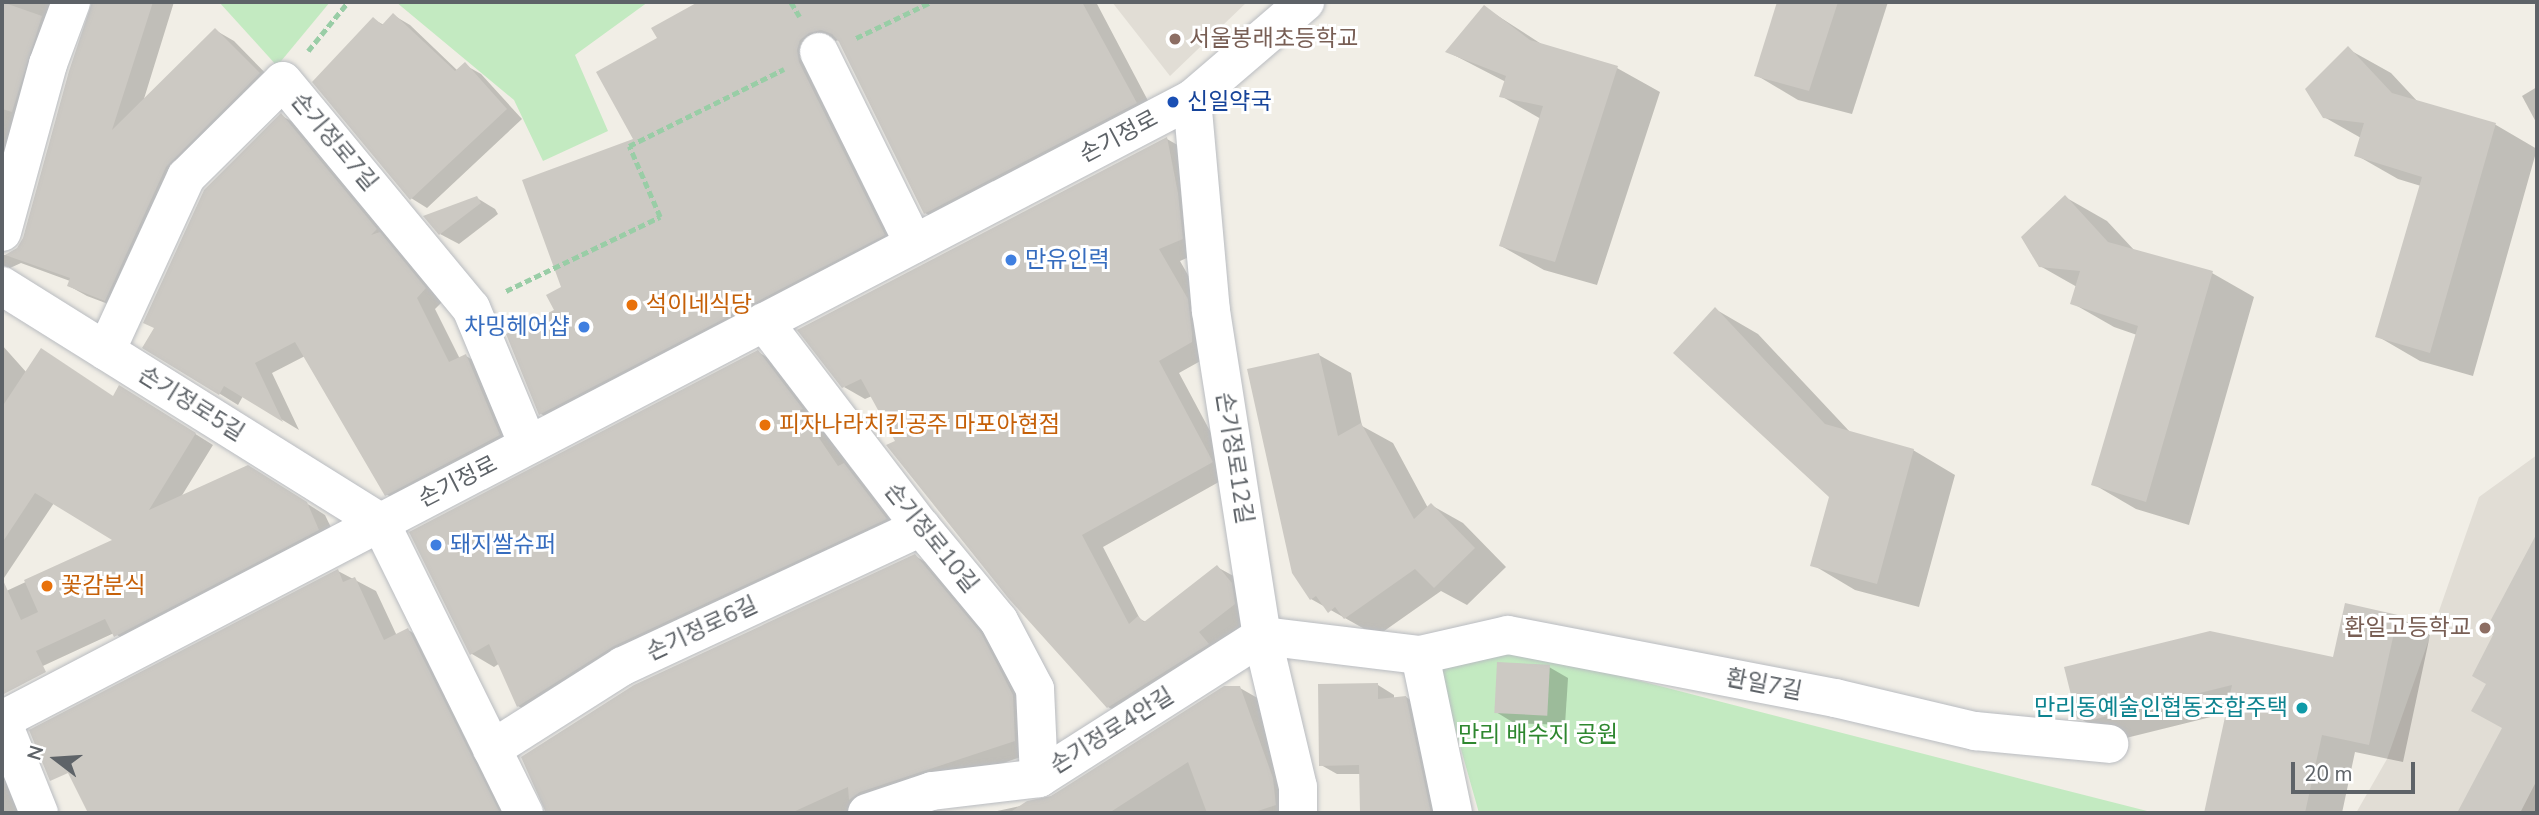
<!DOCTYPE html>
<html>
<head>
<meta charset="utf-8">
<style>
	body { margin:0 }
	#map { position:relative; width:2539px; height:815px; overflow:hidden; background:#f1eee6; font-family:"Nunito Sans","Noto Sans KR",sans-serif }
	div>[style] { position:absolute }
	.education>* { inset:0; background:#e1ddd5 }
	.green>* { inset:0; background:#c3eac1 }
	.shadow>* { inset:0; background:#0003 }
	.building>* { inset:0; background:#ccc9c3; transform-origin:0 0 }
	.path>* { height:4.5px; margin-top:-2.25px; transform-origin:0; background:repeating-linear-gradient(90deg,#99cda6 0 7px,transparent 0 10.5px) }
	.roads { filter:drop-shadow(0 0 2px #b9bcc1) drop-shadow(0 0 2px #b9bcc1) }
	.minor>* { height:38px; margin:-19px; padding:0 19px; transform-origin:19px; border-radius:19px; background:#fff }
	.dots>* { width:19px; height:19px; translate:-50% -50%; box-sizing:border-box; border:4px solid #fff; border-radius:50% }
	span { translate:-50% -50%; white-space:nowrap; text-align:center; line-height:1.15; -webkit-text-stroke:6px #fff; paint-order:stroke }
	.education-label { font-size:23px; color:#785e54 }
	.left { translate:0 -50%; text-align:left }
	.right { translate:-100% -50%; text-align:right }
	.transit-label { font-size:23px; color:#164399 }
	.street-label { font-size:23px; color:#5e6368 }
	.shop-label { font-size:23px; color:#366cbe }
	.food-label { font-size:23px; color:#c56008 }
	.culture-label { font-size:23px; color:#0d838f }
	.park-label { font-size:23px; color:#2e872f }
	.frame { position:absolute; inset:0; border:4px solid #5e6368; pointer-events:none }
	.north { position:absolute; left:21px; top:724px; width:70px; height:70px; -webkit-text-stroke:5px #fff; paint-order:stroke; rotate:287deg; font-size:19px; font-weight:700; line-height:28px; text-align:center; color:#5e6368 }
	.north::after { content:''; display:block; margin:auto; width:24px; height:32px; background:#5e6368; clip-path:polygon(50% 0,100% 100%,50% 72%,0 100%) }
	.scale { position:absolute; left:2291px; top:762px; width:124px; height:32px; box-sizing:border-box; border:4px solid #5e6368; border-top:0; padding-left:9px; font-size:21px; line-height:24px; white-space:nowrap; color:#5e6368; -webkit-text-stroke:5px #fff; paint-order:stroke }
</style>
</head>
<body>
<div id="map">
	<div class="education">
		<i style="clip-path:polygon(1112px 2px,1247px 2px,1170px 76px)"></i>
		<i style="clip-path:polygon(2537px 455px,2537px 813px,2356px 813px,2387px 759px,2479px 497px)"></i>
	</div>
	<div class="green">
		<i style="clip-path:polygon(219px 2px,330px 2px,277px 66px)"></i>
		<i style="clip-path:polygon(396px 2px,648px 2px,575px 55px,608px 131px,543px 161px,514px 100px)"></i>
		<i style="clip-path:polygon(1508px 647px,2002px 774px,2155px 813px,1479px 813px,1438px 668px)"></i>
	</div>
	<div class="shadow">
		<i style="clip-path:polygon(2px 2px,73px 2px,2px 228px)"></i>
		<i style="clip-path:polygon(94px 2px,174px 2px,143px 102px,215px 30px,234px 41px,277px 85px,185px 178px,124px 310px,87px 296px,69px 286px,70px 281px,21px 263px,10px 268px,2px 265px,2px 255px,9px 255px,19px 248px,25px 238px)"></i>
		<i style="clip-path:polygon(701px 2px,1096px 2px,1155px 114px,944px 224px,925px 213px,839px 40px,828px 43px,902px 245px,559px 424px,541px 414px,556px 311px,563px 288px,636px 140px,659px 38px,653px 28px)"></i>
		<i style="clip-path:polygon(1779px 2px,1888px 2px,1852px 114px,1798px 100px,1756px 75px)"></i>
		<i style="clip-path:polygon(1484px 7px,1546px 47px,1617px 68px,1660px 92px,1597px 285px,1544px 270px,1501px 246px,1541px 119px,1501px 96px,1506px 82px,1448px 52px)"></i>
		<i style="clip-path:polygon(393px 15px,410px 25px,458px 71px,465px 65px,481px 74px,522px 119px,427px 208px,411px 198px,373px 19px,384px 25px)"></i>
		<i style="clip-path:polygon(2348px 49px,2391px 73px,2419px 103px,2496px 125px,2537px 149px,2473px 376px,2420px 361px,2377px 336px,2421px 186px,2398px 179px,2356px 155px,2361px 138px,2324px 117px)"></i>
		<i style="clip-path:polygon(2537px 87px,2537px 124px,2522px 96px)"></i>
		<i style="clip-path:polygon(282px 116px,300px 126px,444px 300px,435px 309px,460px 359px,466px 356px,485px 367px,518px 446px,404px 505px,386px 494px,305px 356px,272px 373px,299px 430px,243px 396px,238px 405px,144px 347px)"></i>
		<i style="clip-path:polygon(1167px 139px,1188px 151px,1203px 251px,1180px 261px,1209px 312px,1213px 354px,1179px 373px,1233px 474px,1103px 547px,1140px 619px,1146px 622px,1217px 567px,1239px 579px,1256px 616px,1130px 719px,1108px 707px,897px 442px,872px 396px,865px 399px,844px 387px)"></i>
		<i style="clip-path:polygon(2065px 197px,2107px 221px,2135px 251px,2212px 273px,2254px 297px,2189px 525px,2136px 509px,2093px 484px,2137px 335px,2114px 327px,2072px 303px,2077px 287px,2040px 266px)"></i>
		<i style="clip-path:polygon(477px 198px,495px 209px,498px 214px,459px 244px,440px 234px)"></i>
		<i style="clip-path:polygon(1715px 309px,1758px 334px,1851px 433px,1913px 450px,1955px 475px,1919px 607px,1855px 590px,1813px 565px,1831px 497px)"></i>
		<i style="clip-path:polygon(2px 345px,27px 373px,114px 397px,138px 398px,213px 445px,181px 497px,267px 478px,325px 515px,337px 540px,134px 646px,114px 633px,32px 671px,21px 665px,2px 674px,2px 593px,116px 540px,54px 503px,2px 581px)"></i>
		<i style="clip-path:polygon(758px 352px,780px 365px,852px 469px,866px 478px,908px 531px,540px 719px,518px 706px,500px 663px,494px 667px,472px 654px,412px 533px)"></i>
		<i style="clip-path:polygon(1319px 355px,1351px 373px,1362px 426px,1393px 443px,1428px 508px,1431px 505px,1463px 523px,1506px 567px,1467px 605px,1441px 591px,1377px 636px,1311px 599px)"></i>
		<i style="clip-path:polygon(2537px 537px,2537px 813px,2459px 813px,2504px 728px,2488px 683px,2496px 635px,2488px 630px)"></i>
		<i style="clip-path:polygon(915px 556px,936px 568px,1002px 647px,1036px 752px,882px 804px,865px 813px,547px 813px,523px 757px)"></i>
		<i style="clip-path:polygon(338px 571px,376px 591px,397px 636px,408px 630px,429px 642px,514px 813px,90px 813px,45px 724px)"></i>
		<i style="clip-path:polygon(2397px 616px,2430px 635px,2403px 762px,2355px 752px,2342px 813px,2206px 813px,2227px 713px,2126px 738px,2112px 737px,2079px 718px,2335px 659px)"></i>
		<i style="clip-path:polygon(1549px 667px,1568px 678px,1565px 725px,1514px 723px,1496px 712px)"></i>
		<i style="clip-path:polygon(1378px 685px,1394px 695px,1394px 699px,1406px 697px,1422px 707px,1445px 813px,1361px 813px,1361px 774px,1337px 774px,1321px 765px)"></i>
		<i style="clip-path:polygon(1240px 688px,1261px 700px,1297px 813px,988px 813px,1043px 801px)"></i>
		<i style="clip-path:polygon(2px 744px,29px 813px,2px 813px)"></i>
	</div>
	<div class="building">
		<i style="clip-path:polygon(2px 2px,42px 16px,12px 112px,2px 109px)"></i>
		<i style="clip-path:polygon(92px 2px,153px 2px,112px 130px,215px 28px,260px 73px,166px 167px,105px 301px,67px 286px,70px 278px,5px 255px,17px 248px,23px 238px,69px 71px)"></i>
		<i style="clip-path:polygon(698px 2px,1082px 2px,1137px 103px,924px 214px,839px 42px,832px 34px,821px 30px,809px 33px,800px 40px,797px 50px,799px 62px,885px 235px,539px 415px,506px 334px,554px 310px,546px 295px,561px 287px,522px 180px,633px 139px,596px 72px,657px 38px,651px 28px)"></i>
		<i style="clip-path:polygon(1777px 2px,1838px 2px,1809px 91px,1754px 76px)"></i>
		<i style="clip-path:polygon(1484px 5px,1530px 40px,1618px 66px,1555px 262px,1499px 246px,1543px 106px,1499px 97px,1506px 76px,1445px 52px)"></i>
		<i style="clip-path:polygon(393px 13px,455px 71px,465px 62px,507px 109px,410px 200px,312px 82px,373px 17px,382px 25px)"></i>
		<i style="clip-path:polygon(2348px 46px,2392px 93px,2496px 123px,2430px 353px,2375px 337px,2422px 177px,2354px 156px,2364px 123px,2323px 118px,2305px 89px)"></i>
		<i style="clip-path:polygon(281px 113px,377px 229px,371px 235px,380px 232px,426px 288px,417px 298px,449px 362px,466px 354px,500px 435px,385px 496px,295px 342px,255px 363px,283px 422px,224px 386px,219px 395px,142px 348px,154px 328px,143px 323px,204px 190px)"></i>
		<i style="clip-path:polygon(1167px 137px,1178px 193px,1183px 239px,1159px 249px,1188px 299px,1192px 333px,1192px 342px,1159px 361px,1213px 462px,1082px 535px,1129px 624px,1138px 616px,1144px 622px,1217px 565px,1232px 583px,1235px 604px,1199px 632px,1209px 644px,1107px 708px,1009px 599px,886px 445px,895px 441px,861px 379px,842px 388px,797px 330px)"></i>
		<i style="clip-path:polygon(2065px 195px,2108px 242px,2213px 271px,2146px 502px,2091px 485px,2138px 326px,2070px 304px,2080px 271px,2039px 267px,2021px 237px)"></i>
		<i style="clip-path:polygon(477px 196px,481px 203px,439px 235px,423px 216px)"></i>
		<i style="clip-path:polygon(1715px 307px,1825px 424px,1914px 449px,1877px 584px,1810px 566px,1829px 497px,1673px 353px)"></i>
		<i style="clip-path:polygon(41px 348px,113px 396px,119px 385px,196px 433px,149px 510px,248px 465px,307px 502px,319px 530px,114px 637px,105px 619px,36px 651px,46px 672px,2px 695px,2px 578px,21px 620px,38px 612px,24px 580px,112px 540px,35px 493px,2px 543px,2px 407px)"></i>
		<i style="clip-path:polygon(758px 350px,803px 409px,800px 410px,838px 466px,844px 463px,887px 519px,614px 646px,517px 707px,489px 644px,470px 655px,409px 532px)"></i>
		<i style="clip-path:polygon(1319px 353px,1338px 436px,1361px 423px,1414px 519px,1431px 503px,1475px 548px,1434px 588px,1415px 569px,1344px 619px,1335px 607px,1328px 613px,1316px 596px,1310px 600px,1292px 573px,1247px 369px)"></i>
		<i style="clip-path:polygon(2537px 533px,2537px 780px,2520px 813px,2457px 813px,2502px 728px,2471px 711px,2486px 684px,2472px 676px,2493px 635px,2485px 631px)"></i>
		<i style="clip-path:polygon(915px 554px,981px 633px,1013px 695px,1015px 741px,860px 792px,849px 800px,848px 787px,791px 813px,546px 813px,521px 757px,634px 685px)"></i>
		<i style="clip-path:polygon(338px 569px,343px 582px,355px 577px,384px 640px,408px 628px,500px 813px,88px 813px,68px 773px,50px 781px,29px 730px)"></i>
		<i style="clip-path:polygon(2345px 603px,2398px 615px,2369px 745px,2322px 735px,2305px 813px,2204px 813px,2232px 685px,2092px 720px,2077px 719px,2064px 667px,2210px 631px,2333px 657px)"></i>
		<i style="left:1497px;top:662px;width:53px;height:51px;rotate:3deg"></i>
		<i style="clip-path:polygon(1378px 683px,1378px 699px,1406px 696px,1431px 813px,1360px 813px,1359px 765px,1319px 766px,1318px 684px)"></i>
		<i style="clip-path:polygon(1224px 686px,1240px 686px,1273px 778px,1276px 805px,1252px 813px,1207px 813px,1188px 762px,1109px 813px,1009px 813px,1027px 801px,1051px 796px)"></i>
	</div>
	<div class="path">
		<i style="left:791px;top:2px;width:17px;rotate:59deg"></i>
		<i style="left:856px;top:38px;width:83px;rotate:-25.6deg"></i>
		<i style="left:308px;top:51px;width:63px;rotate:-50.8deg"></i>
		<i style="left:506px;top:291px;width:171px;rotate:-25.7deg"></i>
		<i style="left:660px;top:217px;width:77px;rotate:-113.6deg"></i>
		<i style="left:629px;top:146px;width:173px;rotate:-26.4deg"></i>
	</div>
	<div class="roads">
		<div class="minor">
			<i style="left:819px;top:52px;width:214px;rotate:63.7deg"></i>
			<i style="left:1192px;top:99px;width:213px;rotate:84.9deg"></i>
			<i style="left:1211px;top:311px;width:329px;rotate:81.1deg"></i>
			<i style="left:1262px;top:636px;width:155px;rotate:76.6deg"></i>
			<i style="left:1298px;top:787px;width:26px;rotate:90deg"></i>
			<i style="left:2px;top:232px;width:174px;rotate:-74.7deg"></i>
			<i style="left:48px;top:64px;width:66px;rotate:-69.6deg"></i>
			<i style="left:2px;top:286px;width:446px;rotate:32deg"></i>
			<i style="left:380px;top:522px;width:325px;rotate:63.7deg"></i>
			<i style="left:764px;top:322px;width:258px;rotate:52.6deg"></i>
			<i style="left:921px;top:527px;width:122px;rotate:50.3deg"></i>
			<i style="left:999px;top:621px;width:77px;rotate:62.1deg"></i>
			<i style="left:1035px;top:689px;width:89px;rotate:87.4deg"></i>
			<i style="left:106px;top:351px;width:192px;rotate:-65.3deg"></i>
			<i style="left:186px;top:177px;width:136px;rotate:-44.7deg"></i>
			<i style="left:283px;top:81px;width:295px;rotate:50.4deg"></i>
			<i style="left:471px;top:308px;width:148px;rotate:67.4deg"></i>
			<i style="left:1262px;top:636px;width:159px;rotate:6.9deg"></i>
			<i style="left:1420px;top:655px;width:161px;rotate:78.2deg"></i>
			<i style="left:1420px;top:655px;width:90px;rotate:-12.8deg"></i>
			<i style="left:1508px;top:635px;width:333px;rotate:10.9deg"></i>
			<i style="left:1835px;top:698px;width:144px;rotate:13.3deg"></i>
			<i style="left:1975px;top:731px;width:135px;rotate:5.5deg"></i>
			<i style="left:2px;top:720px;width:1342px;rotate:-27.56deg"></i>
			<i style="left:1192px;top:99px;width:149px;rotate:-40.6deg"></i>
			<i style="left:2px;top:721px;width:99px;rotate:68.1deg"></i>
			<i style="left:492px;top:749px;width:155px;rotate:-32.4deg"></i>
			<i style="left:623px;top:666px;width:329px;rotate:-25deg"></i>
			<i style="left:867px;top:813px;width:69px;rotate:-18.7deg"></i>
			<i style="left:932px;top:791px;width:108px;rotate:-6.9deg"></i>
			<i style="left:1039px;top:778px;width:264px;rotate:-32.5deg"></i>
		</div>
	</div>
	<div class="dots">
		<i style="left:1175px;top:39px;background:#8d6e63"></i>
		<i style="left:1173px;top:102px;background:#1a4fb4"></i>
		<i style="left:1011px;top:260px;background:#3f7fe0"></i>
		<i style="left:632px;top:305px;background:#e8710a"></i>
		<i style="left:584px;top:327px;background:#3f7fe0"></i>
		<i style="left:765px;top:425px;background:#e8710a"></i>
		<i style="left:436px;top:545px;background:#3f7fe0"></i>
		<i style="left:47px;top:586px;background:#e8710a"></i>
		<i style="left:2485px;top:628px;background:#8d6e63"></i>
		<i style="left:2302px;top:708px;background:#0f9aa8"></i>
	</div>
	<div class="education-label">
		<span class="left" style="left:1189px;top:39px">서울봉래초등학교</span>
		<span class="right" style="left:2471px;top:628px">환일고등학교</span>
	</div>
	<div class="transit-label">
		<span class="left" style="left:1187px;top:102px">신일약국</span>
	</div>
	<div class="street-label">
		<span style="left:1119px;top:137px;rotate:-28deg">손기정로</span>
		<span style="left:334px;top:142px;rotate:50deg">손기정로7길</span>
		<span style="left:191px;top:404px;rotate:32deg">손기정로5길</span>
		<span style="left:1234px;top:458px;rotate:81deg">손기정로12길</span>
		<span style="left:458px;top:482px;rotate:-27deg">손기정로</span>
		<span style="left:931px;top:538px;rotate:51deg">손기정로10길</span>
		<span style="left:702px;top:629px;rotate:-25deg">손기정로6길</span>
		<span style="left:1764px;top:685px;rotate:11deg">환일7길</span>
		<span style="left:1112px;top:731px;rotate:-32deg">손기정로4안길</span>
	</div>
	<div class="shop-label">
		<span class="left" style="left:1025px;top:260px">만유인력</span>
		<span class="right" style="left:570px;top:327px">차밍헤어샵</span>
		<span class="left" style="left:450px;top:545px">돼지쌀슈퍼</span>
	</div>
	<div class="food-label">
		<span class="left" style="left:646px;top:305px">석이네식당</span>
		<span class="left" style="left:779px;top:425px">피자나라치킨공주 마포아현점</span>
		<span class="left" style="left:61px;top:586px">꽃감분식</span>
	</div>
	<div class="culture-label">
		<span class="right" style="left:2288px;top:708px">만리동예술인협동조합주택</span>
	</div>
	<div class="park-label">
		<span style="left:1538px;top:735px">만리 배수지 공원</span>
	</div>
	<div class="frame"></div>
	<div class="north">N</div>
	<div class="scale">20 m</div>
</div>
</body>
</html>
